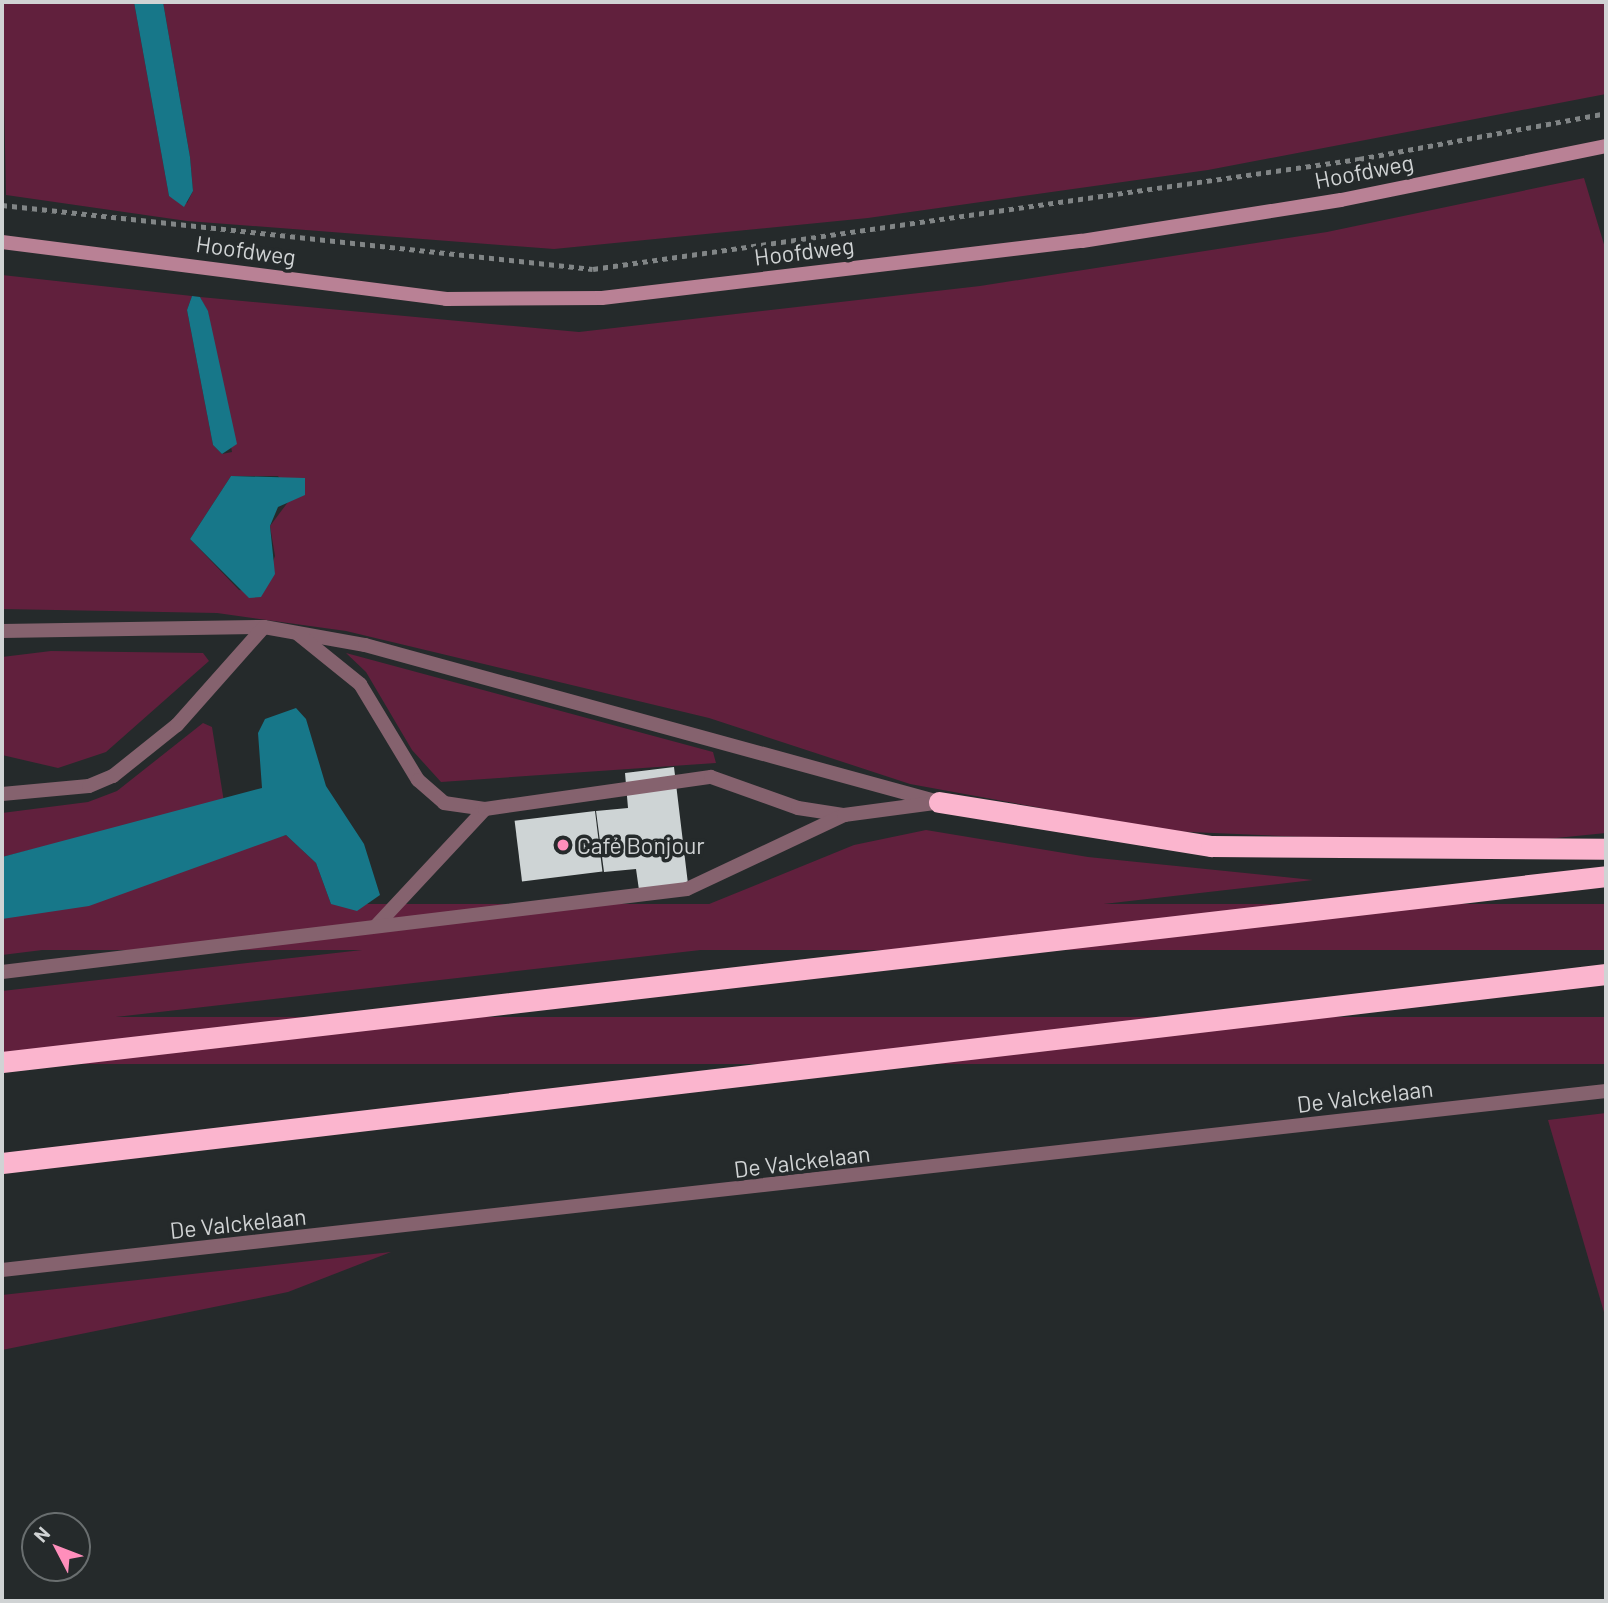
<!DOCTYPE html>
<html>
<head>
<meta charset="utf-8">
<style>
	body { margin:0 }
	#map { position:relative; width:1608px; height:1603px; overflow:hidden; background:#252a2b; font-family:Barlow,sans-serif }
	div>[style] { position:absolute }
	.green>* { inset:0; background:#61203d; transform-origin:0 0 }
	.water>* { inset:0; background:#177789 }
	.building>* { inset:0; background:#ced4d5; transform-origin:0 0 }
	.path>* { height:4.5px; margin-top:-2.25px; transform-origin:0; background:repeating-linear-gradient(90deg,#818586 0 5px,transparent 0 10px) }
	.service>* { height:14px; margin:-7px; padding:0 7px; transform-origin:7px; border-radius:7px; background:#85626e }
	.minor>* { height:14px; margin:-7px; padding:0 7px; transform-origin:7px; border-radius:7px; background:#85626e }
	.secondary>* { height:14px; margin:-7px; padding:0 7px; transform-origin:7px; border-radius:7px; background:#b98195 }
	.motorway>* { height:21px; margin:-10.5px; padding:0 10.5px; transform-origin:10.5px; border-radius:10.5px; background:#fbb5ce }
	.dots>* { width:19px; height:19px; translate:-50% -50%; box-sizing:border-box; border:4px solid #252a2b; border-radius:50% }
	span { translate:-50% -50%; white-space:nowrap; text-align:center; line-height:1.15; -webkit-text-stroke:7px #252a2b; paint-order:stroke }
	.street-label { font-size:23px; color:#d0d3d4 }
	.poi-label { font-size:23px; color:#d0d3d4 }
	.left { translate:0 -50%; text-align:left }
	.frame { position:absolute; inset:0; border:4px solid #d0d3d4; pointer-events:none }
	.north { position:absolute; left:21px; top:1512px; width:70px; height:70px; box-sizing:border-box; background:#252a2b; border:2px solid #696e6f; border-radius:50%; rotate:312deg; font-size:19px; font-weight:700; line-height:28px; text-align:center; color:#d0d3d4 }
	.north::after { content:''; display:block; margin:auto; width:24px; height:32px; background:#ff8ebb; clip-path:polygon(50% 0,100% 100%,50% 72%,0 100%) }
</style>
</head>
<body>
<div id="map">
	<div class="green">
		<i style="clip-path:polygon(2px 2px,134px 2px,169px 196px,187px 203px,193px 191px,190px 157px,163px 2px,1606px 2px,1606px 94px,1208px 170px,868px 218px,554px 249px,187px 221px,6px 195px)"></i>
		<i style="clip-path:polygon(evenodd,1584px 178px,1606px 251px,1606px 833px,1485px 845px,1167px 831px,910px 784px,709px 718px,346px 631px,217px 613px,2px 609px,2px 275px,192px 296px,187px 310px,213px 445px,222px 454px,232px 452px,208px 312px,200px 297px,579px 332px,980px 286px,1327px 232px,1584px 178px,231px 476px,278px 476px,291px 498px,270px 526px,275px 556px,262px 592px,239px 590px,190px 539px,231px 476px)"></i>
		<i style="clip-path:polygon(51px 651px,203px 653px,209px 661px,106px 752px,58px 768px,2px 755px,2px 657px)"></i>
		<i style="clip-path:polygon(346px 653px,713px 752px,716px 763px,441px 782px,412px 750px,366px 672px)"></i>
		<i style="clip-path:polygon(203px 723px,212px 727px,224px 802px,2px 857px,2px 813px,88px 802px,117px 791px)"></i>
		<i style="clip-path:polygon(926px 830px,1088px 857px,1313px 880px,2px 1030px,2px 991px,687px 913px,854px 845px)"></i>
		<i style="clip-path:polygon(286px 835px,316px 863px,331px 904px,357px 911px,2px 955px,2px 919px)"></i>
		<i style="left:1606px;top:904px;width:46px;height:1615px;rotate:90deg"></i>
		<i style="left:1606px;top:1017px;width:47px;height:1615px;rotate:90deg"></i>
		<i style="clip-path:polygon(1606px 1113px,1606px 1319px,1548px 1120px)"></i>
		<i style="clip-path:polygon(391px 1252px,288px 1292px,2px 1350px,2px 1295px)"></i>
	</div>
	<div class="water">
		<i style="clip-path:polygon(134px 2px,163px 2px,190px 157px,193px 191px,184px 207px,169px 196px)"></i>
		<i style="clip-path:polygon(192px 296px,200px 297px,208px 311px,237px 444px,222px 454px,213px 445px,187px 310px)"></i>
		<i style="clip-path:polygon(231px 476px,305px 478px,305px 495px,278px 507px,270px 526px,275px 574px,261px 597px,249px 598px,190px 539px)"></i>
		<i style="clip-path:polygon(296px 708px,306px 719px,326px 786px,364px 844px,380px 895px,357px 911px,331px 904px,316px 863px,286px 835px,89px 906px,2px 919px,2px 857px,262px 788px,258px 733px,265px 719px)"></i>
	</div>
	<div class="building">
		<i style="clip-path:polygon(674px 767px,688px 884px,639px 890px,636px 869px,604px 872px,596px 811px,628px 808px,625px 773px)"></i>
		<i style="left:595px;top:811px;width:61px;height:81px;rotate:83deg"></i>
	</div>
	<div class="path">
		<i style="left:2px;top:205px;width:594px;rotate:6.18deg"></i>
		<i style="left:593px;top:269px;width:774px;rotate:-8.17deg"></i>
		<i style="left:1359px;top:159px;width:251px;rotate:-10.5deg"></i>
	</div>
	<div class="service">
		<i style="left:2px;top:631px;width:262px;rotate:-0.9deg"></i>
		<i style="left:264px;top:627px;width:103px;rotate:10.1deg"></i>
		<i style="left:365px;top:645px;width:595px;rotate:15.3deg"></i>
		<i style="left:298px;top:634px;width:80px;rotate:38.9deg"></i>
		<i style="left:360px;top:684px;width:112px;rotate:58.9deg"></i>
		<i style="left:418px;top:780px;width:35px;rotate:41deg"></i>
		<i style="left:444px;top:803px;width:41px;rotate:8.3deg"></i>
		<i style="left:2px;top:794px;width:87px;rotate:-5.3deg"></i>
		<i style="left:89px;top:786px;width:26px;rotate:-23deg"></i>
		<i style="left:113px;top:776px;width:82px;rotate:-38.6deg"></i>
		<i style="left:177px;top:725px;width:131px;rotate:-48.4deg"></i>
		<i style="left:376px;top:926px;width:160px;rotate:-47deg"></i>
		<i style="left:485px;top:809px;width:228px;rotate:-8.1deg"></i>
		<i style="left:711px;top:777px;width:92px;rotate:19.6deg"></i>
		<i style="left:798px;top:808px;width:47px;rotate:8.7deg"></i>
		<i style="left:2px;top:972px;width:690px;rotate:-6.91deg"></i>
		<i style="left:687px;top:889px;width:174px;rotate:-25.2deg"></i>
		<i style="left:844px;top:815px;width:91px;rotate:-7.6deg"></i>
	</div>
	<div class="minor">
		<i style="left:2px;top:1270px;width:1614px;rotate:-6.37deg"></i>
	</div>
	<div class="secondary">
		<i style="left:2px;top:242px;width:448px;rotate:7.3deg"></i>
		<i style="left:446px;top:299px;width:156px;rotate:-0.4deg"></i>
		<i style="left:602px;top:298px;width:483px;rotate:-6.8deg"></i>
		<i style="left:1082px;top:241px;width:262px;rotate:-9deg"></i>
		<i style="left:1341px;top:200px;width:270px;rotate:-11.5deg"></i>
	</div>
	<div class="motorway">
		<i style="left:939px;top:802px;width:276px;rotate:9.2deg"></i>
		<i style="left:1211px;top:846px;width:395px;rotate:0.4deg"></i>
		<i style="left:2px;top:1062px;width:1615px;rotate:-6.61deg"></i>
		<i style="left:2px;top:1163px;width:1615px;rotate:-6.72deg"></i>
	</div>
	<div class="dots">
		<i style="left:563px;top:845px;background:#ff8ebb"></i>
	</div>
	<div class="street-label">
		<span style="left:1364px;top:171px;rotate:-11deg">Hoofdweg</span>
		<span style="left:246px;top:250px;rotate:8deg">Hoofdweg</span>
		<span style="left:804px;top:251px;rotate:-7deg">Hoofdweg</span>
		<span style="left:1365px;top:1096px;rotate:-7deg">De Valckelaan</span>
		<span style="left:802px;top:1161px;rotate:-7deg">De Valckelaan</span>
		<span style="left:238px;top:1223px;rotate:-6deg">De Valckelaan</span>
	</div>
	<div class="poi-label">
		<span class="left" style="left:577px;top:845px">Café Bonjour</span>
	</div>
	<div class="frame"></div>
	<div class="north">N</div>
</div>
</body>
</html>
